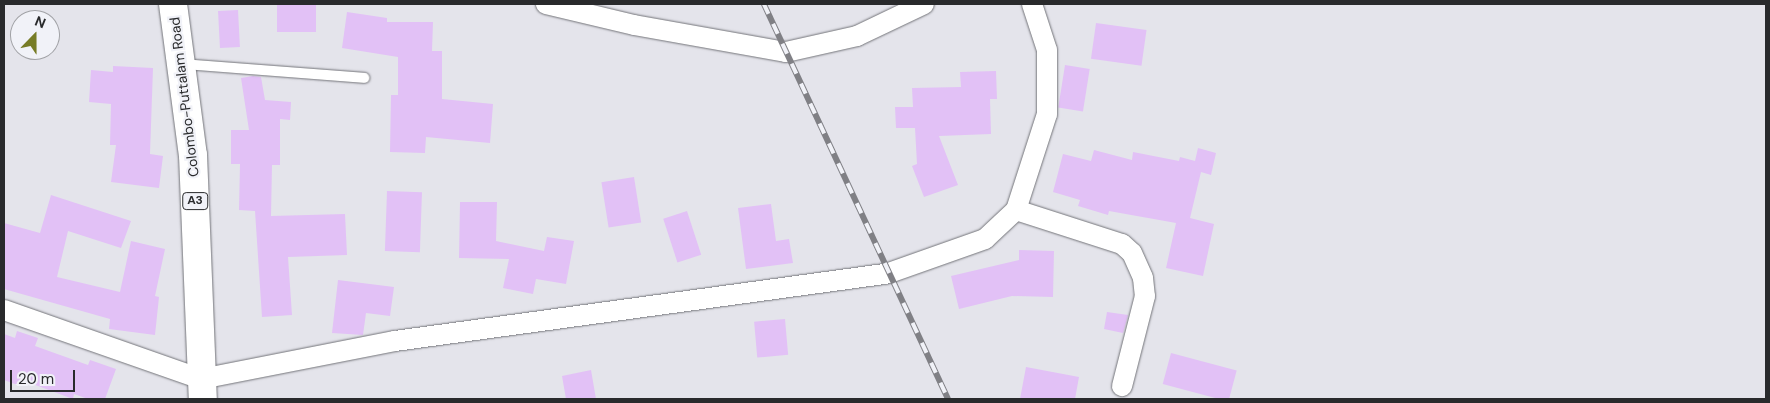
<!DOCTYPE html>
<html>
<head>
<meta charset="utf-8">
<style>
	body { margin:0 }
	#map { position:relative; width:1770px; height:403px; overflow:hidden; background:#e4e4eb; font-family:"DM Sans",sans-serif }
	div>[style] { position:absolute }
	.building>* { inset:0; background:#e2c1f6; transform-origin:0 0 }
	.roads { filter:drop-shadow(0 0 1px #737479) drop-shadow(0 0 1px #737479) }
	.lane>* { height:10px; margin:-5px; padding:0 5px; transform-origin:5px; border-radius:5px; background:#fff }
	.street>* { height:20px; margin:-10px; padding:0 10px; transform-origin:10px; border-radius:10px; background:#fff }
	.highway>* { height:28px; margin:-14px; padding:0 14px; transform-origin:14px; border-radius:14px; background:#fff }
	.rail>* { height:5.5px; margin-top:-2.75px; transform-origin:0; background:repeating-linear-gradient(90deg,#f1f2f8 0 11px,#808085 0 22px); box-sizing:border-box; border-block:1px solid #808085 }
	span { translate:-50% -50%; white-space:nowrap; text-align:center; line-height:1.15; -webkit-text-stroke:4.5px #f1f2f8; paint-order:stroke }
	.shield-label span { padding:1px 4px; background:#f1f2f8; border:1px solid; border-radius:4px; -webkit-text-stroke-width:0 }
	.shield-label { font-size:12px; color:#292a2c; font-weight:700 }
	.street-label { font-size:14px; color:#292a2c }
	.frame { position:absolute; inset:0; border:5px solid #292a2c; pointer-events:none }
	.north { position:absolute; left:10px; top:10px; width:50px; height:50px; box-sizing:border-box; background:#f1f2f8; border:1px solid #a1a2a6; border-radius:50%; rotate:22deg; font-size:14px; font-weight:700; line-height:20px; text-align:center; color:#292a2c }
	.north::after { content:''; display:block; margin:auto; width:18px; height:22px; background:#777c26; clip-path:polygon(50% 0,100% 100%,50% 72%,0 100%) }
	.scale { position:absolute; left:10px; top:370px; width:65px; height:22px; box-sizing:border-box; border:2px solid #292a2c; border-top:0; padding-left:6px; font-size:15px; line-height:18px; white-space:nowrap; color:#292a2c; -webkit-text-stroke:4px #f1f2f8; paint-order:stroke }
</style>
</head>
<body>
<div id="map">
	<div class="building">
		<i style="left:277px;top:4px;width:39px;height:28px"></i>
		<i style="left:238px;top:10px;width:37px;height:20px;rotate:87deg"></i>
		<i style="clip-path:polygon(347px 12px,387px 18px,387px 22px,433px 22px,432px 51px,442px 51px,442px 99px,493px 104px,490px 143px,426px 137px,425px 153px,390px 152px,391px 95px,398px 95px,398px 57px,342px 48px)"></i>
		<i style="left:1096px;top:23px;width:51px;height:36px;rotate:8deg"></i>
		<i style="left:1065px;top:65px;width:25px;height:43px;rotate:9deg"></i>
		<i style="clip-path:polygon(113px 66px,153px 68px,150px 154px,163px 156px,159px 188px,111px 182px,116px 145px,110px 145px,111px 104px,89px 102px,91px 70px,113px 72px)"></i>
		<i style="clip-path:polygon(996px 71px,997px 99px,990px 99px,991px 134px,939px 136px,958px 185px,924px 197px,912px 166px,917px 164px,915px 128px,896px 128px,895px 107px,913px 107px,912px 88px,961px 87px,960px 72px)"></i>
		<i style="clip-path:polygon(253px 76px,261px 77px,265px 100px,291px 102px,290px 120px,280px 119px,280px 165px,272px 165px,271px 216px,345px 214px,347px 255px,288px 257px,292px 315px,262px 317px,255px 211px,239px 210px,240px 164px,231px 164px,231px 130px,249px 130px,241px 78px)"></i>
		<i style="clip-path:polygon(1198px 148px,1216px 153px,1211px 175px,1201px 172px,1190px 218px,1214px 224px,1203px 276px,1166px 268px,1176px 223px,1109px 211px,1108px 215px,1078px 206px,1080px 200px,1053px 192px,1063px 154px,1091px 161px,1094px 150px,1132px 160px,1133px 152px,1179px 161px,1180px 157px,1195px 161px)"></i>
		<i style="left:634px;top:177px;width:46px;height:33px;rotate:81deg"></i>
		<i style="left:387px;top:191px;width:35px;height:60px;rotate:2deg"></i>
		<i style="clip-path:polygon(51px 195px,131px 221px,121px 248px,68px 231px,57px 277px,120px 292px,131px 241px,165px 249px,155px 296px,159px 297px,155px 335px,109px 329px,110px 319px,4px 289px,4px 223px,40px 233px)"></i>
		<i style="clip-path:polygon(460px 202px,497px 202px,496px 241px,544px 251px,547px 237px,574px 241px,566px 284px,536px 279px,533px 294px,503px 288px,509px 259px,459px 258px)"></i>
		<i style="clip-path:polygon(771px 204px,776px 241px,789px 239px,793px 263px,746px 269px,738px 208px)"></i>
		<i style="left:687px;top:211px;width:46px;height:25px;rotate:72deg"></i>
		<i style="clip-path:polygon(1019px 250px,1054px 251px,1053px 297px,1012px 296px,959px 309px,951px 276px,1019px 260px)"></i>
		<i style="clip-path:polygon(338px 280px,394px 287px,390px 316px,366px 313px,363px 335px,332px 333px)"></i>
		<i style="clip-path:polygon(1107px 312px,1128px 315px,1123px 333px,1104px 329px)"></i>
		<i style="left:785px;top:319px;width:36px;height:31px;rotate:85deg"></i>
		<i style="clip-path:polygon(17px 331px,38px 338px,35px 346px,88px 365px,90px 360px,116px 369px,105px 399px,88px 399px,74px 394px,73px 399px,22px 380px,20px 386px,4px 380px,4px 334px,15px 338px)"></i>
		<i style="left:1171px;top:353px;width:68px;height:32px;rotate:15deg"></i>
		<i style="clip-path:polygon(1026px 367px,1079px 377px,1075px 399px,1020px 399px)"></i>
		<i style="clip-path:polygon(591px 370px,596px 399px,566px 399px,562px 376px)"></i>
	</div>
	<div class="roads">
		<div class="lane">
			<i style="left:183px;top:64px;width:182px;rotate:4.4deg"></i>
		</div>
		<div class="street">
			<i style="left:546px;top:4px;width:90px;rotate:13.4deg"></i>
			<i style="left:634px;top:25px;width:154px;rotate:10.1deg"></i>
			<i style="left:786px;top:52px;width:73px;rotate:-12.7deg"></i>
			<i style="left:857px;top:36px;width:74px;rotate:-25.5deg"></i>
			<i style="left:1016px;top:210px;width:111px;rotate:17.8deg"></i>
			<i style="left:1122px;top:244px;width:13px;rotate:42deg"></i>
			<i style="left:1132px;top:253px;width:27px;rotate:66deg"></i>
			<i style="left:1143px;top:278px;width:18px;rotate:84deg"></i>
			<i style="left:1145px;top:296px;width:93px;rotate:104.3deg"></i>
			<i style="left:4px;top:310px;width:209px;rotate:19.3deg"></i>
			<i style="left:201px;top:379px;width:198px;rotate:-11.1deg"></i>
			<i style="left:395px;top:341px;width:499px;rotate:-7.8deg"></i>
			<i style="left:889px;top:273px;width:102px;rotate:-19.5deg"></i>
			<i style="left:985px;top:239px;width:42px;rotate:-43.1deg"></i>
			<i style="left:1016px;top:210px;width:101px;rotate:-72.1deg"></i>
			<i style="left:1047px;top:114px;width:64px;rotate:-90deg"></i>
			<i style="left:1047px;top:50px;width:48px;rotate:-108.1deg"></i>
		</div>
		<div class="highway">
			<i style="left:173px;top:4px;width:152px;rotate:82.5deg"></i>
			<i style="left:193px;top:155px;width:244px;rotate:87.7deg"></i>
		</div>
	</div>
	<div class="rail">
		<i style="left:764px;top:4px;width:436px;rotate:65deg"></i>
	</div>
	<div class="shield-label">
		<span style="left:195px;top:201px">A3</span>
	</div>
	<div class="street-label">
		<span style="left:184px;top:97px;rotate:-97deg">Colombo-Puttalam Road</span>
	</div>
	<div class="frame"></div>
	<div class="north">N</div>
	<div class="scale">20 m</div>
</div>
</body>
</html>
